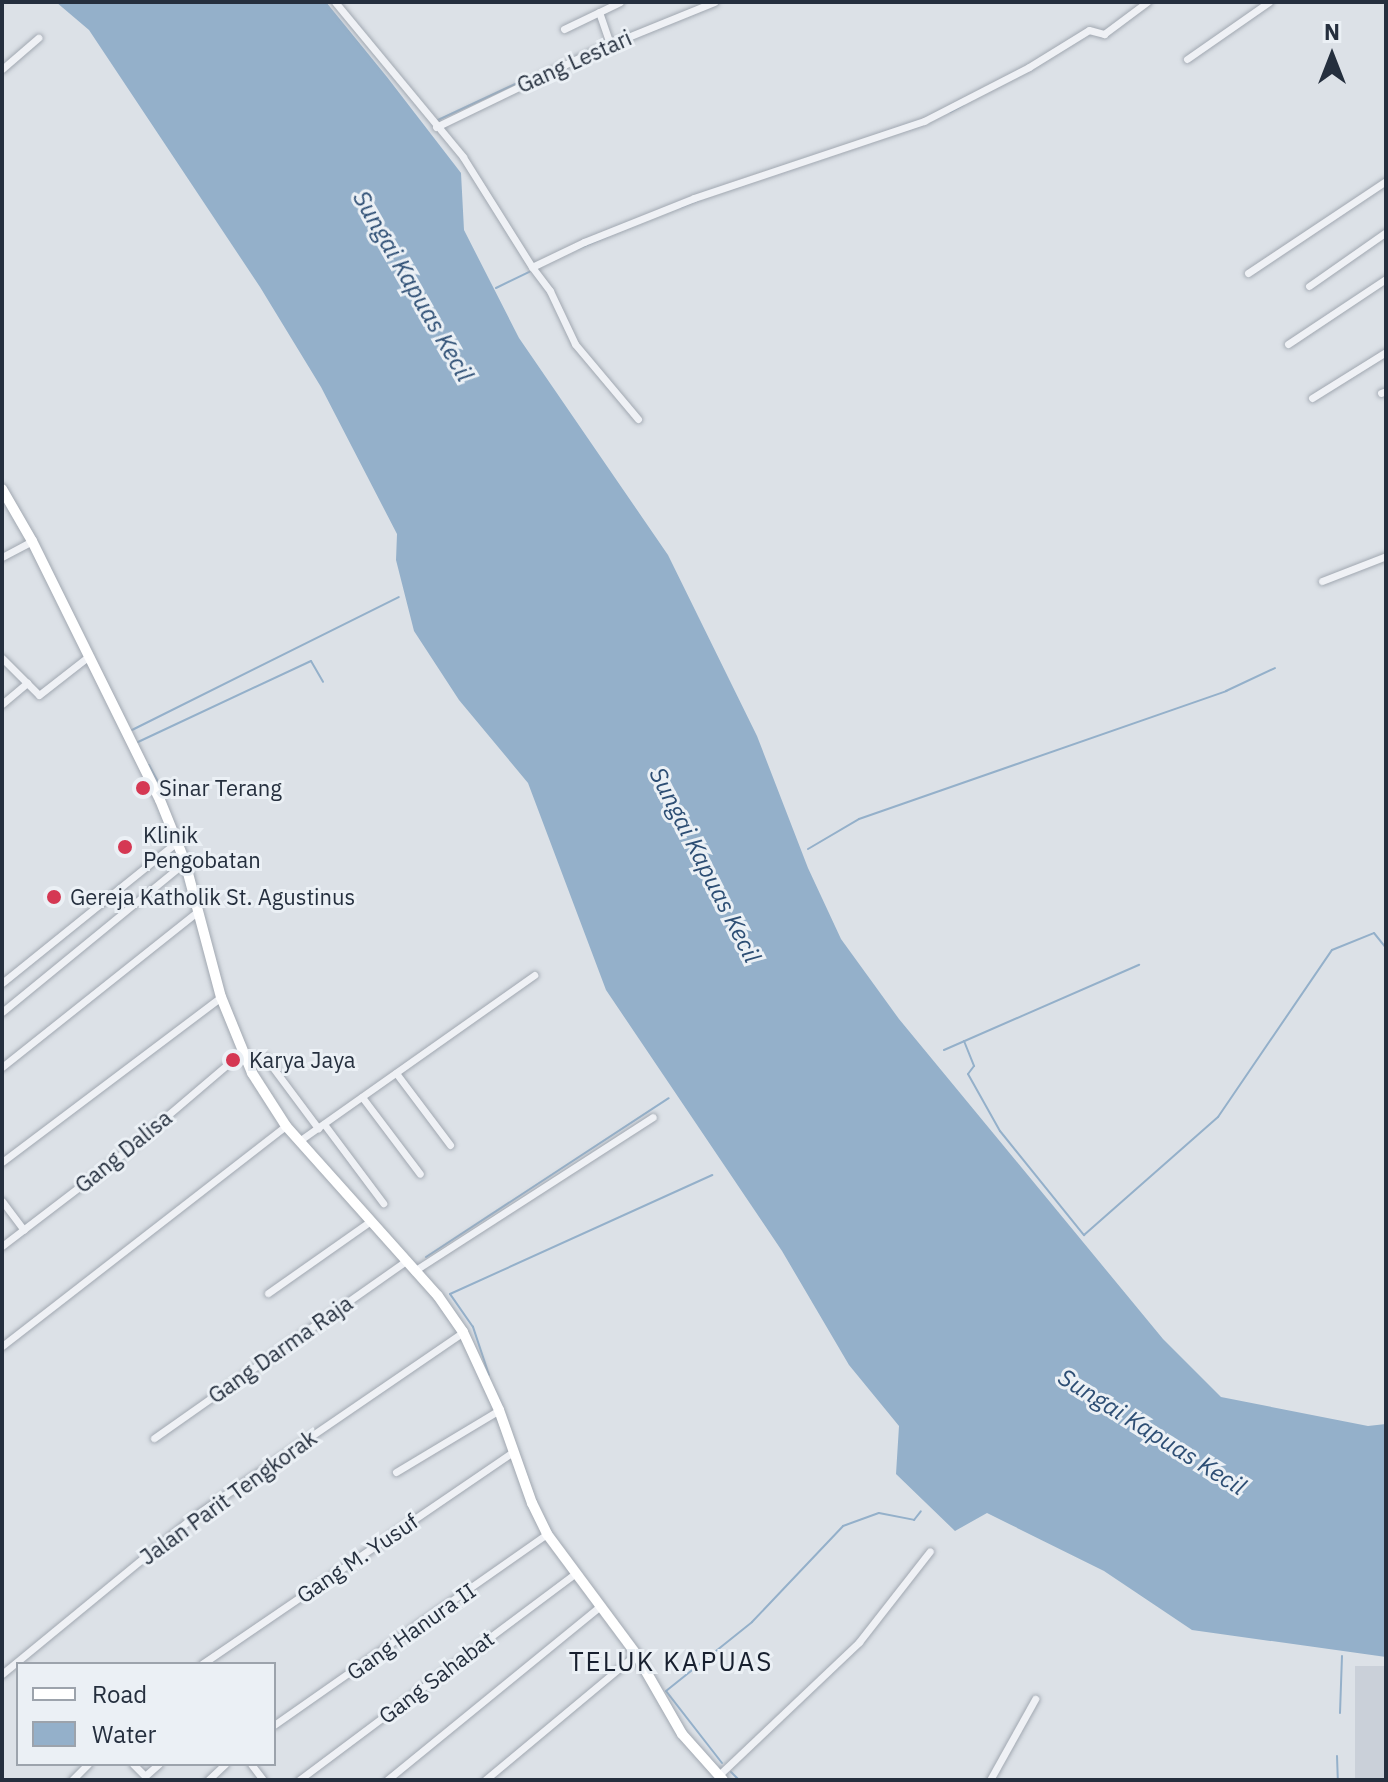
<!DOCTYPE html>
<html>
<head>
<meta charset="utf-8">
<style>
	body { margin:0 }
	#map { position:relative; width:1388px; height:1782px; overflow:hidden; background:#dce1e7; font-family:"IBM Plex Sans",sans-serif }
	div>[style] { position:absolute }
	.built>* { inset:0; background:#cad0d9; transform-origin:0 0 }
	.water>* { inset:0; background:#94b0ca }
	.stream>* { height:2px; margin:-1px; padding:0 1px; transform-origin:1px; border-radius:1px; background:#94b0ca }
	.roads { filter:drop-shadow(0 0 2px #a1a8b1) drop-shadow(0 0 2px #a1a8b1) }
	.minor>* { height:7px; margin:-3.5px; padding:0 3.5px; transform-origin:3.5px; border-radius:3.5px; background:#eff1f5 }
	.secondary>* { height:10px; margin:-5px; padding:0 5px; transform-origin:5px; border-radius:5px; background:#fff }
	.dots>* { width:22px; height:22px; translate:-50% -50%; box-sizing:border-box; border:4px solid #ebf0f5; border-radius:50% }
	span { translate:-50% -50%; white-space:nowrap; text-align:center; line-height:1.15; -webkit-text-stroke:6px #ebf0f5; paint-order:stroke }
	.street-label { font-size:22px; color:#252f3e }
	.poi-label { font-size:22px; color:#252f3e }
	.left { translate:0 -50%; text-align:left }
	.water-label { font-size:24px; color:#2d4e74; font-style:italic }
	.quarter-label { font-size:26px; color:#18202f; letter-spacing:2px }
	.frame { position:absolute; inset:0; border:4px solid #252f3e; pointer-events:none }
	.legend { position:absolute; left:16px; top:1662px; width:260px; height:104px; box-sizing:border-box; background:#ebf0f5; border:2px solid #9ca3ac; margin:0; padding:10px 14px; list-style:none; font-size:24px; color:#252f3e }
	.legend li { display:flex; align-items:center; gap:16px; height:40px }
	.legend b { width:40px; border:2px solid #9ca3ac }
	.north { position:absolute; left:1292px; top:16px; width:80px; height:80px; -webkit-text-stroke:6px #ebf0f5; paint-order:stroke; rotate:0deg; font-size:22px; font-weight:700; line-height:32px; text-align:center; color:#252f3e }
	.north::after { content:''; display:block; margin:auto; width:28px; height:36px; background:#252f3e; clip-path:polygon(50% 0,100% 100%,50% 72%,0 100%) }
</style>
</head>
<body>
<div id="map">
	<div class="built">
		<i style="left:1386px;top:1666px;width:114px;height:31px;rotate:90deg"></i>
	</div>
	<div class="water">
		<i style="clip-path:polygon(56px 2px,326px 2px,387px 77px,461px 173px,464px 230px,519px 338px,668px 555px,757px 736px,808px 868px,841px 939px,899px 1019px,1163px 1339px,1221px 1397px,1368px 1426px,1386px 1424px,1386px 1657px,1192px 1630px,1104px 1571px,987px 1513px,955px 1531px,896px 1474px,899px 1426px,849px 1365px,782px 1251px,606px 990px,528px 783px,459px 700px,414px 631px,396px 560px,397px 534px,321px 387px,260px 287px,89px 30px)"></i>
	</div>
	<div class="stream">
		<i style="left:950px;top:112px;width:15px;rotate:-28deg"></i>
		<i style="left:438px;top:120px;width:111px;rotate:-25deg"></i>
		<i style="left:681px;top:207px;width:22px;rotate:-22deg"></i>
		<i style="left:577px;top:249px;width:34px;rotate:-23deg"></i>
		<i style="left:496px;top:288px;width:37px;rotate:-26deg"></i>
		<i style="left:132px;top:730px;width:298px;rotate:-26.5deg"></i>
		<i style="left:138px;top:742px;width:191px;rotate:-25.1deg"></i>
		<i style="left:311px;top:661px;width:24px;rotate:60deg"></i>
		<i style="left:149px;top:765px;width:19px;rotate:62deg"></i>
		<i style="left:808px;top:849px;width:59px;rotate:-30.5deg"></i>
		<i style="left:859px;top:819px;width:389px;rotate:-19.2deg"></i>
		<i style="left:1226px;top:691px;width:54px;rotate:-25.1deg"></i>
		<i style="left:964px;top:1041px;width:27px;rotate:68deg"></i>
		<i style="left:974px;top:1066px;width:10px;rotate:127deg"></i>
		<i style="left:968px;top:1074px;width:65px;rotate:60.7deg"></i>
		<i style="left:1000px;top:1131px;width:134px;rotate:51.1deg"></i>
		<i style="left:1084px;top:1235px;width:179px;rotate:-41.4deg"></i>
		<i style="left:1218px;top:1117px;width:202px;rotate:-55.7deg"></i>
		<i style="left:1332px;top:950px;width:45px;rotate:-22deg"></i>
		<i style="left:1374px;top:933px;width:19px;rotate:51deg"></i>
		<i style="left:944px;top:1050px;width:213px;rotate:-23.6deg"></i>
		<i style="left:426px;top:1257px;width:290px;rotate:-33.2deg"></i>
		<i style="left:489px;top:1375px;width:51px;rotate:-108.4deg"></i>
		<i style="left:473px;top:1327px;width:40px;rotate:-124.9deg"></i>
		<i style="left:450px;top:1294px;width:288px;rotate:-24.4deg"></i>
		<i style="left:1340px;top:1713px;width:57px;rotate:-88deg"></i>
		<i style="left:1337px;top:1756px;width:24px;rotate:88deg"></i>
		<i style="left:722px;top:1763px;width:91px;rotate:-127.9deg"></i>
		<i style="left:666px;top:1691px;width:110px;rotate:-38.7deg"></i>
		<i style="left:752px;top:1622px;width:132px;rotate:-46.5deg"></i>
		<i style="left:843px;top:1526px;width:38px;rotate:-20deg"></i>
		<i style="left:879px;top:1513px;width:36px;rotate:11deg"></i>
		<i style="left:914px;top:1520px;width:11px;rotate:-52deg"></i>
		<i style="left:731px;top:1772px;width:11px;rotate:45deg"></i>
	</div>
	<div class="roads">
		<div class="minor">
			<i style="left:335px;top:2px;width:201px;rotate:50.4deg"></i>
			<i style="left:463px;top:157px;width:130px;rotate:57.9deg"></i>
			<i style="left:532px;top:267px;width:58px;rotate:-25.7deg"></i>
			<i style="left:584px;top:242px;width:118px;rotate:-21.8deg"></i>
			<i style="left:694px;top:198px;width:243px;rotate:-18.5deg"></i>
			<i style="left:924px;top:121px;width:118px;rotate:-27.2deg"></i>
			<i style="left:1029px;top:67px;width:70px;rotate:-31.7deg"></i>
			<i style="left:1089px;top:30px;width:16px;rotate:15deg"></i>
			<i style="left:1104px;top:34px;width:54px;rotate:-36.7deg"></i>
			<i style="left:599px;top:12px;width:37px;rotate:71deg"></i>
			<i style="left:564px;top:29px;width:62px;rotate:-25.7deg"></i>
			<i style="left:1187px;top:59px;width:100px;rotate:-34.8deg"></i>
			<i style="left:2px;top:69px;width:48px;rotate:-40.7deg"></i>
			<i style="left:436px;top:127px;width:172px;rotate:-25.8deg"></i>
			<i style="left:591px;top:52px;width:133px;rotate:-22.1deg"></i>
			<i style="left:532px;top:267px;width:30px;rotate:53deg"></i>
			<i style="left:550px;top:291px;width:59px;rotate:64.7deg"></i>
			<i style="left:575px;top:344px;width:98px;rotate:50deg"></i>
			<i style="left:1248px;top:273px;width:166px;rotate:-33.7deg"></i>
			<i style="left:1309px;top:286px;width:94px;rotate:-35deg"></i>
			<i style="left:1288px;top:344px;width:118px;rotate:-33.6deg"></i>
			<i style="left:1381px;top:393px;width:5px;rotate:-22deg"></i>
			<i style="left:1312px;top:398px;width:87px;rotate:-31.9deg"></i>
			<i style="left:2px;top:557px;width:34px;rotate:-28deg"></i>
			<i style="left:1322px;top:581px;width:69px;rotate:-21.3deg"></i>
			<i style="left:2px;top:658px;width:52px;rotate:45deg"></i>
			<i style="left:39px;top:695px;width:63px;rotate:-38deg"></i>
			<i style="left:2px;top:704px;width:33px;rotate:-40deg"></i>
			<i style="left:2px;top:983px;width:225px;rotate:-38.9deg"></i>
			<i style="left:2px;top:1012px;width:237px;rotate:-39.3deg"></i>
			<i style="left:265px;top:1057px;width:89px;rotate:53.3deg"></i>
			<i style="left:2px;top:1067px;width:249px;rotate:-38.5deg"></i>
			<i style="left:396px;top:1073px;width:90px;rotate:53.1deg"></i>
			<i style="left:362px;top:1097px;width:96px;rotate:53deg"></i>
			<i style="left:324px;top:1124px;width:99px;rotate:53.2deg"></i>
			<i style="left:299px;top:1141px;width:288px;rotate:-35.2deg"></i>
			<i style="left:2px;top:1162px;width:274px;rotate:-37deg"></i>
			<i style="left:2px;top:1201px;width:36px;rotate:53deg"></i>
			<i style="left:2px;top:1246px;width:150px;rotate:-37.4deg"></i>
			<i style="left:121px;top:1155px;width:159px;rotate:-40.4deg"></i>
			<i style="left:414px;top:1271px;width:284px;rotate:-32.8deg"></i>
			<i style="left:268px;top:1293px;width:123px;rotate:-35.1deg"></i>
			<i style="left:2px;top:1346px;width:359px;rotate:-37.8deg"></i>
			<i style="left:154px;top:1438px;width:308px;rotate:-35.1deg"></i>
			<i style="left:396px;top:1472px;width:120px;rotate:-31deg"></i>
			<i style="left:202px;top:1664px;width:376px;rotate:-34.3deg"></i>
			<i style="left:2px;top:1674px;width:247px;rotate:-39.4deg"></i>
			<i style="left:193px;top:1517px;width:327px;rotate:-34.4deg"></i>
			<i style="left:274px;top:1725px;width:333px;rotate:-35deg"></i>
			<i style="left:133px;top:1764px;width:17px;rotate:45deg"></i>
			<i style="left:145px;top:1776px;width:18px;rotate:-41deg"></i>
			<i style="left:251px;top:1764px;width:20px;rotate:53deg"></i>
			<i style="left:719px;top:1775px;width:193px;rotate:-43.5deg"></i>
			<i style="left:859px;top:1642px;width:115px;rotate:-52deg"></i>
			<i style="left:72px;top:1780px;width:23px;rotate:-45deg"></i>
			<i style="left:208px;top:1780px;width:23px;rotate:-43deg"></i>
			<i style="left:299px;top:1780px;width:344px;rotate:-36.8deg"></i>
			<i style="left:387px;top:1780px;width:274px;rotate:-39.2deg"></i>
			<i style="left:485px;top:1780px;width:197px;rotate:-39.8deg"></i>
			<i style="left:990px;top:1780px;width:93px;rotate:-60.9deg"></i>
		</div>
		<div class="secondary">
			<i style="left:2px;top:489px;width:60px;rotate:60deg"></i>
			<i style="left:32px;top:541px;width:289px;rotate:63.7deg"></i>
			<i style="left:160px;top:800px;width:67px;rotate:68deg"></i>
			<i style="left:185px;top:862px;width:140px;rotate:75.1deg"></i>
			<i style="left:221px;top:997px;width:82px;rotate:67.8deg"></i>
			<i style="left:252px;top:1073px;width:63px;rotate:57.3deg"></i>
			<i style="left:286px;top:1126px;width:228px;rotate:48.2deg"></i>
			<i style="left:438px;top:1296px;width:44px;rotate:55.2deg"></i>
			<i style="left:463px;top:1332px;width:86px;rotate:65.2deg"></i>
			<i style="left:499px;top:1410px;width:99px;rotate:70.5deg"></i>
			<i style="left:532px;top:1503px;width:34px;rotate:64deg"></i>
			<i style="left:547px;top:1534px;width:149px;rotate:53.4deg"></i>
			<i style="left:636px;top:1654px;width:92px;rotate:60.1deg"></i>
			<i style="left:682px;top:1734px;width:62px;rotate:48.3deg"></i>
		</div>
	</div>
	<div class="dots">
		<i style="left:143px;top:788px;background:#d53853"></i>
		<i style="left:125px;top:847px;background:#d53853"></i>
		<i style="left:54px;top:897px;background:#d53853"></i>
		<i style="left:233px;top:1060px;background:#d53853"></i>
	</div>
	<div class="street-label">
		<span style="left:574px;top:61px;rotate:-24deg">Gang Lestari</span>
		<span style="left:123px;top:1151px;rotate:-39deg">Gang Dalisa</span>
		<span style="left:280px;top:1349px;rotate:-35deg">Gang Darma Raja</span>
		<span style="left:228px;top:1497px;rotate:-36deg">Jalan Parit Tengkorak</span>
		<span style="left:357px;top:1558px;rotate:-34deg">Gang M. Yusuf</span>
		<span style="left:411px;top:1631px;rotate:-35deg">Gang Hanura II</span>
		<span style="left:436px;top:1677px;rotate:-37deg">Gang Sahabat</span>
	</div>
	<div class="poi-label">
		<span class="left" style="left:159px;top:788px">Sinar Terang</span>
		<span class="left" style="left:143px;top:847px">Klinik<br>Pengobatan</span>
		<span class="left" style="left:70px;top:897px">Gereja Katholik St. Agustinus</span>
		<span class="left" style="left:249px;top:1060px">Karya Jaya</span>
	</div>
	<div class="water-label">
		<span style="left:413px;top:286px;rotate:60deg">Sungai Kapuas Kecil</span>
		<span style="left:705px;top:865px;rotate:63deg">Sungai Kapuas Kecil</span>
		<span style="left:1152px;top:1432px;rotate:32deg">Sungai Kapuas Kecil</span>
	</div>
	<div class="quarter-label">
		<span style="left:671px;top:1662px">TELUK KAPUAS</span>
	</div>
	<div class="frame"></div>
	<ul class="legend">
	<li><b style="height:10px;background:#fff"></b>Road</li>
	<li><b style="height:22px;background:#94b0ca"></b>Water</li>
	</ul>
	<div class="north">N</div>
</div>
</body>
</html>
